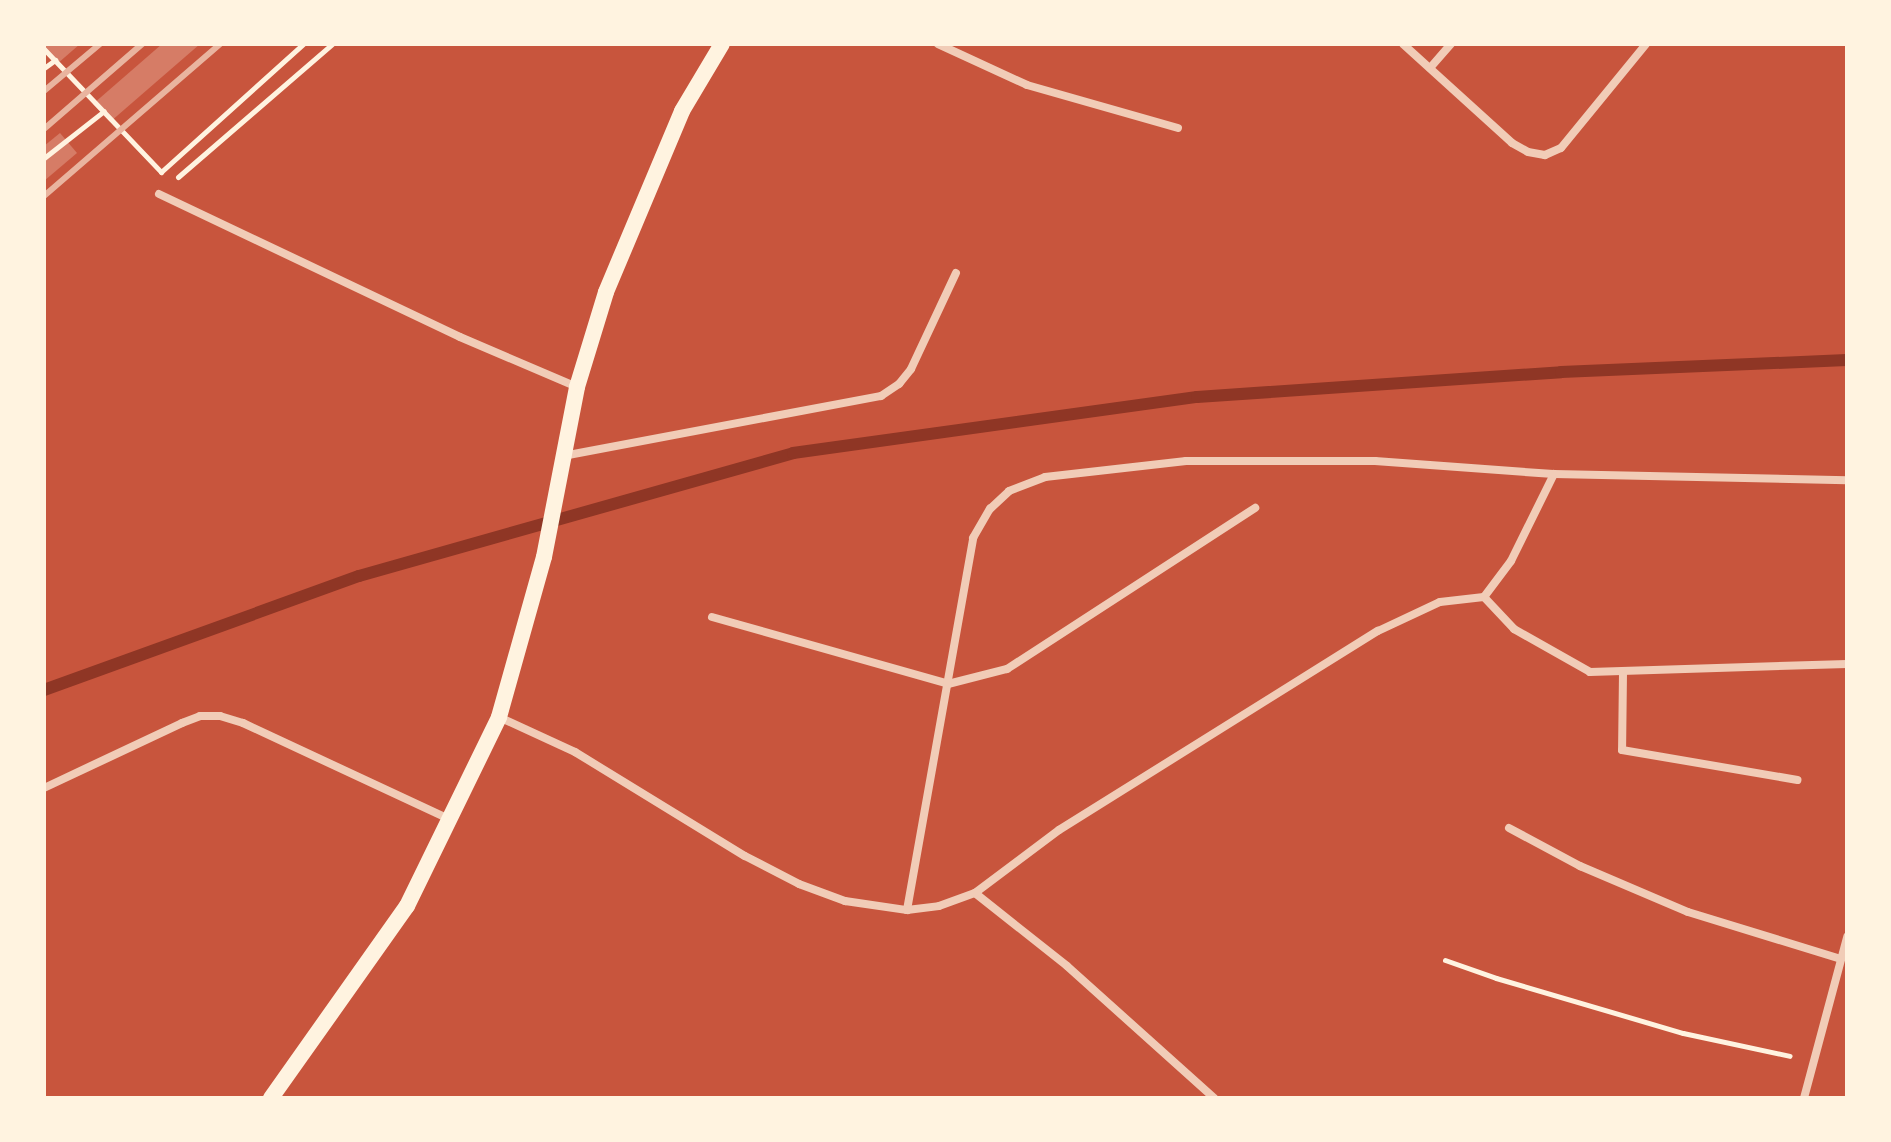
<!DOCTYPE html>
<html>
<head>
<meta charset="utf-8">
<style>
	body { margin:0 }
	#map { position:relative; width:1891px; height:1142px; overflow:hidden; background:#c8553d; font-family:"Varela Round",sans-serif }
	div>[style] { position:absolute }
	.stream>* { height:12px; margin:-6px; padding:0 6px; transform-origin:6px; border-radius:6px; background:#8f3625 }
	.building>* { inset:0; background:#d67c66 }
	.path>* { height:5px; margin:-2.5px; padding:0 2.5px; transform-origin:2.5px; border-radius:2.5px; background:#fff3e0 }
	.minor>* { height:8px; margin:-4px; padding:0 4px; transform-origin:4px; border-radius:4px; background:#f1ccb7 }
	.secondary>* { height:16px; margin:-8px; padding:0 8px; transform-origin:8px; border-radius:8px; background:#fff3e0 }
	.rail>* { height:6px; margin:-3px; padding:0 3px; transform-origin:3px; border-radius:3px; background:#e9b49f }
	span { translate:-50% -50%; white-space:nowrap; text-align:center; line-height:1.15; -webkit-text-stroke:6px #fff3e0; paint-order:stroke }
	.frame { position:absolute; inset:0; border:46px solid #fff3e0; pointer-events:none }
</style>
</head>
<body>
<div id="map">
	<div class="stream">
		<i style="left:44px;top:690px;width:335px;rotate:-19.9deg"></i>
		<i style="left:359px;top:576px;width:451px;rotate:-15.8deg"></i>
		<i style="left:793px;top:453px;width:408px;rotate:-7.9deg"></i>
		<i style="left:1197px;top:397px;width:365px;rotate:-3.9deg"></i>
		<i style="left:1561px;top:372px;width:286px;rotate:-2.4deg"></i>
	</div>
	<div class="building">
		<i style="clip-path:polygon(46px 44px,80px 44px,57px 64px,44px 48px)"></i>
		<i style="clip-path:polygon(162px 44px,200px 44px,110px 122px,93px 104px)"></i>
		<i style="clip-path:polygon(60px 133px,77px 153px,44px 181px,44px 146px)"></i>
	</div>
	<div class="path">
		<i style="left:44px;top:49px;width:170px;rotate:46.4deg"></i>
		<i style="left:161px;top:172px;width:191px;rotate:-42deg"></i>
		<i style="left:44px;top:68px;width:14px;rotate:-36deg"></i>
		<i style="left:44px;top:158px;width:76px;rotate:-38.1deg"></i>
		<i style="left:178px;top:177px;width:203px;rotate:-40.8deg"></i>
		<i style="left:1445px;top:960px;width:54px;rotate:19.4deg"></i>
		<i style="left:1496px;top:978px;width:195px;rotate:16.4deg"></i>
		<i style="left:1683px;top:1033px;width:109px;rotate:12.1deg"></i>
	</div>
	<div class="minor">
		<i style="left:938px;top:44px;width:98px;rotate:24.7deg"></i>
		<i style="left:1027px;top:85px;width:157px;rotate:15.9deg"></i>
		<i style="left:1403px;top:44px;width:147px;rotate:42.2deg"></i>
		<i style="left:1512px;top:143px;width:18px;rotate:29deg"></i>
		<i style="left:1528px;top:152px;width:17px;rotate:10deg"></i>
		<i style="left:1545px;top:155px;width:17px;rotate:-24deg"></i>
		<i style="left:1561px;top:148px;width:134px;rotate:-50.7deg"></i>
		<i style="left:1430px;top:68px;width:32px;rotate:-49deg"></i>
		<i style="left:159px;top:194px;width:333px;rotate:25.4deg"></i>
		<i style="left:460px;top:337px;width:127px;rotate:23.1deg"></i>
		<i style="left:563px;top:456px;width:324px;rotate:-10.7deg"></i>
		<i style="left:881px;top:396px;width:22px;rotate:-34deg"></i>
		<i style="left:899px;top:384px;width:19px;rotate:-51deg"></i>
		<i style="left:911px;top:369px;width:106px;rotate:-64.9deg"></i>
		<i style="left:1484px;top:597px;width:44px;rotate:46.8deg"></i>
		<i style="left:1514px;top:629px;width:87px;rotate:29.5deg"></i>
		<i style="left:1590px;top:672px;width:257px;rotate:-1.8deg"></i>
		<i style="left:712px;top:617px;width:245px;rotate:15.8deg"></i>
		<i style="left:948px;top:684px;width:61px;rotate:-14.3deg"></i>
		<i style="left:1007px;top:669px;width:296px;rotate:-33deg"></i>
		<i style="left:1623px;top:673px;width:77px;rotate:90.7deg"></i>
		<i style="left:1622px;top:750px;width:178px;rotate:9.7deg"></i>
		<i style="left:499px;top:717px;width:84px;rotate:24.7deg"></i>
		<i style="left:575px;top:752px;width:199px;rotate:31.5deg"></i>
		<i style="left:745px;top:856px;width:61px;rotate:27.4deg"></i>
		<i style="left:799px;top:884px;width:49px;rotate:20.3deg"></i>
		<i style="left:845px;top:901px;width:63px;rotate:8.3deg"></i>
		<i style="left:907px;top:910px;width:32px;rotate:-7deg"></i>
		<i style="left:939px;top:906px;width:38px;rotate:-20deg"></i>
		<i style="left:975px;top:893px;width:117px;rotate:38.4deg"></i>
		<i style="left:1067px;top:966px;width:198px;rotate:41.9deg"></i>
		<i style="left:44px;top:788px;width:153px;rotate:-25.2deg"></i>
		<i style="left:182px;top:723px;width:19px;rotate:-21deg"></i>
		<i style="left:200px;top:716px;width:20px"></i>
		<i style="left:220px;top:716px;width:24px;rotate:17deg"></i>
		<i style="left:243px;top:723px;width:227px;rotate:25deg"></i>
		<i style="left:1509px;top:828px;width:81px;rotate:28.2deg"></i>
		<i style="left:1580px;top:866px;width:117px;rotate:23.1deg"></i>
		<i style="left:1688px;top:912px;width:160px;rotate:17.1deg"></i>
		<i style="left:975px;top:893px;width:105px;rotate:-36.9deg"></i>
		<i style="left:1059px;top:830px;width:376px;rotate:-32deg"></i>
		<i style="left:1378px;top:631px;width:68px;rotate:-25.1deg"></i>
		<i style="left:1440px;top:602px;width:44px;rotate:-6.5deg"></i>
		<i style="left:1484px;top:597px;width:45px;rotate:-53.1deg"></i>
		<i style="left:1511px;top:561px;width:97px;rotate:-63.7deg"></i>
		<i style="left:907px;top:910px;width:378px;rotate:-79.9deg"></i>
		<i style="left:973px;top:538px;width:34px;rotate:-60deg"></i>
		<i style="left:990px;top:509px;width:26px;rotate:-43deg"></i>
		<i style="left:1009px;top:491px;width:39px;rotate:-21deg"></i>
		<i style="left:1045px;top:477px;width:142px;rotate:-6.5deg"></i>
		<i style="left:1186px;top:461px;width:189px"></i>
		<i style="left:1375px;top:461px;width:179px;rotate:4.2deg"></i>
		<i style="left:1554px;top:474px;width:293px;rotate:1.2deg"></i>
		<i style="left:1804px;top:1098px;width:167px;rotate:-75deg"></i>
	</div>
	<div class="secondary">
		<i style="left:271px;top:1098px;width:235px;rotate:-54.7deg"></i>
		<i style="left:407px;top:906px;width:210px;rotate:-64deg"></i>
		<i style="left:499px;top:717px;width:166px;rotate:-74.3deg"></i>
		<i style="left:544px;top:557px;width:173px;rotate:-79deg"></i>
		<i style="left:577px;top:387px;width:99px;rotate:-73deg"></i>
		<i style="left:606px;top:292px;width:196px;rotate:-67.2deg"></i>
		<i style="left:682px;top:111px;width:78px;rotate:-59.2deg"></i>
	</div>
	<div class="rail">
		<i style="left:44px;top:91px;width:73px;rotate:-40deg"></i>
		<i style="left:44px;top:129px;width:130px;rotate:-40.9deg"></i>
		<i style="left:44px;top:196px;width:233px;rotate:-40.8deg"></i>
	</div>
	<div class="frame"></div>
</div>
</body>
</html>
